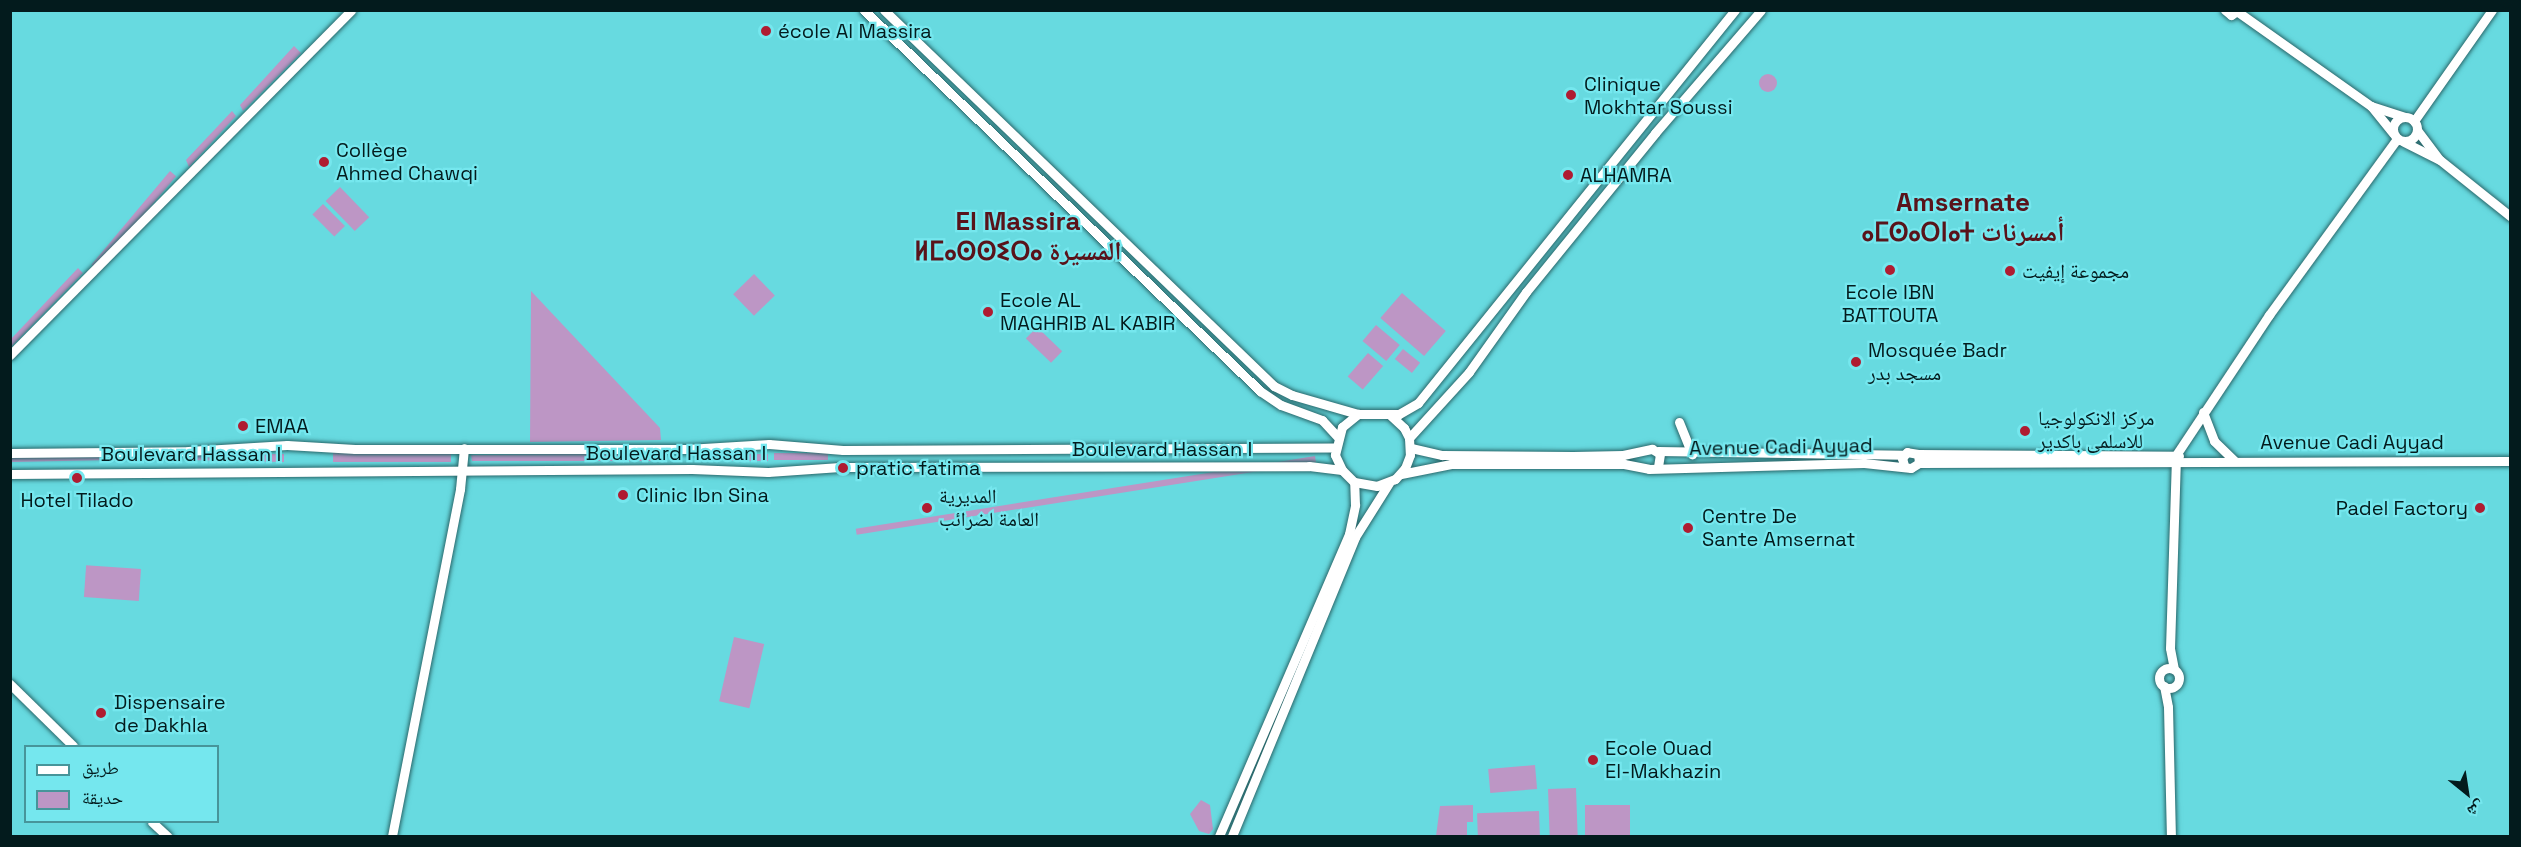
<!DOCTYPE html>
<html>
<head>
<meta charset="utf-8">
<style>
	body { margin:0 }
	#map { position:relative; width:2521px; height:847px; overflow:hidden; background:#67dae0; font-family:"Space Grotesk","Noto Naskh Arabic","Noto Sans Tifinagh",sans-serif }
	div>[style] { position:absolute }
	.green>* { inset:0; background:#bd96c5; transform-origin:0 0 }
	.round { border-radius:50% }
	.roads { filter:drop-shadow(0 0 2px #2a676a) drop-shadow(0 0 2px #2a676a) }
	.secondary>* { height:9px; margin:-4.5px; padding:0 4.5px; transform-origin:4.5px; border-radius:4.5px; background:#fff }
	.secondary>.ring { margin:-4.5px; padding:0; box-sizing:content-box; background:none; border:9px solid #fff; border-radius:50% }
	.dots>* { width:16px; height:16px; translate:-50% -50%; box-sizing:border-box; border:3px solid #75e7ee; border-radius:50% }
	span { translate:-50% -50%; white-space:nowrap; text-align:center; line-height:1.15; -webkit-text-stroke:4.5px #75e7ee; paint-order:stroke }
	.poi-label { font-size:20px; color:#031b1d }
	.left { translate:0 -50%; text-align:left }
	.right { translate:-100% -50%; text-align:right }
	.street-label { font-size:20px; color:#031b1d }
	.district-label { font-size:26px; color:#59131a; font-weight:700 }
	.frame { position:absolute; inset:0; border:12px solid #031b1d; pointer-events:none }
	.legend { position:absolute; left:24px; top:745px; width:195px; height:78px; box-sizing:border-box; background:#75e7ee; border:2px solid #47959a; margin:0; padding:8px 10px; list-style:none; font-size:18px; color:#031b1d }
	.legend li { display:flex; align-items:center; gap:12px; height:30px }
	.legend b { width:30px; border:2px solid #47959a }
	.north { position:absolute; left:2437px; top:763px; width:60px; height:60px; -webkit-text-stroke:4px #75e7ee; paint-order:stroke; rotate:150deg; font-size:16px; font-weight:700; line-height:24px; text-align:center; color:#031b1d }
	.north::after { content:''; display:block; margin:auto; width:21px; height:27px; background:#031b1d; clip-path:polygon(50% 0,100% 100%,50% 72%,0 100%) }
</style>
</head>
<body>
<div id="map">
	<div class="green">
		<i style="clip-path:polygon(294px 46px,301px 53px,243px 111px,240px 105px)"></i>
		<i class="round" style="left:1759px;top:74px;width:18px;height:18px"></i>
		<i style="clip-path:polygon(232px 111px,236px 116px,189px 167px,186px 160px)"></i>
		<i style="left:170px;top:171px;width:8px;height:122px;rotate:40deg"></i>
		<i style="left:340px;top:187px;width:42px;height:20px;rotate:46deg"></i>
		<i style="left:323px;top:204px;width:31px;height:15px;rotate:45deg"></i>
		<i style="clip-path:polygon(78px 268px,83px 273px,11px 347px,11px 339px)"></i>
		<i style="left:754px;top:274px;width:30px;height:29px;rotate:46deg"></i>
		<i style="clip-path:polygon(531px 291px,660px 428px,661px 440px,530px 442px)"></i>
		<i style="left:1402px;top:293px;width:58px;height:33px;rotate:41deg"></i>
		<i style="left:1376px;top:325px;width:31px;height:21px;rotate:40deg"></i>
		<i style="left:1037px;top:327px;width:35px;height:16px;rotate:44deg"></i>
		<i style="left:1403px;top:349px;width:22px;height:13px;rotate:39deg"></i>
		<i style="left:1368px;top:353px;width:20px;height:31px;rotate:41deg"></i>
		<i style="clip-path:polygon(163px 453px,163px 459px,11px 462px,10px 454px)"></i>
		<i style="left:451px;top:453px;width:9px;height:118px;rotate:90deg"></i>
		<i style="clip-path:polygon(664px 453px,663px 461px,472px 461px,471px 455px)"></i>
		<i style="left:828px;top:453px;width:7px;height:54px;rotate:90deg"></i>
		<i style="clip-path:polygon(186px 454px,284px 454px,284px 462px,186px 460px)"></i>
		<i style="left:729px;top:454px;width:39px;height:7px"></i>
		<i style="left:1315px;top:456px;width:6px;height:465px;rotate:81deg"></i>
		<i style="left:141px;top:569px;width:32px;height:55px;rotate:94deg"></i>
		<i style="left:734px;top:637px;width:31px;height:66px;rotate:13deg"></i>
		<i style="left:1535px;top:765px;width:24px;height:47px;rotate:85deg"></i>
		<i style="left:1576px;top:788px;width:48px;height:28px;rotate:88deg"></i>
		<i style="clip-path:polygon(1201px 800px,1210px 805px,1213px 829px,1209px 834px,1199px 831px,1190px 814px)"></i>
		<i style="clip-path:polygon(1473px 805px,1473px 822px,1467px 822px,1467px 836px,1436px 836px,1440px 806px)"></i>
		<i style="left:1585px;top:805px;width:45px;height:31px"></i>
		<i style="left:1539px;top:811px;width:25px;height:62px;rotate:88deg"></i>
	</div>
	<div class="roads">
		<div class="secondary">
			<i style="left:864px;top:10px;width:550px;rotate:43.89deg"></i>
			<i style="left:1260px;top:391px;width:25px;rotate:34deg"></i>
			<i style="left:1281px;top:405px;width:44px;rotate:20.1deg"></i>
			<i style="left:1322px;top:420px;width:22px;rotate:47deg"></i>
			<i style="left:884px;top:10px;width:542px;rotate:43.95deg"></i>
			<i style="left:1274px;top:386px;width:20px;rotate:27deg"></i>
			<i style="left:1292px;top:395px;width:69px;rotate:16.1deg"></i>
			<i style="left:2225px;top:10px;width:8px;rotate:40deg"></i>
			<i style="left:2231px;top:15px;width:9px;rotate:-32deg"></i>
			<i style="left:2238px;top:12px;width:163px;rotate:35.3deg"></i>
			<i style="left:2371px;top:106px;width:35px;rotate:51deg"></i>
			<i style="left:2371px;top:106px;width:35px;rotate:18deg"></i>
			<i class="ring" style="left:2393px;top:117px;width:15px;height:15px"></i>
			<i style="left:2414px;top:121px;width:136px;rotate:-54.9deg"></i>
			<i style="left:2417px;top:130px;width:35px;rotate:53deg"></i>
			<i style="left:2404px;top:142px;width:40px;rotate:26.6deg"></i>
			<i style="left:2440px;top:160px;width:90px;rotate:38.7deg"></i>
			<i style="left:10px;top:355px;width:485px;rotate:-45.3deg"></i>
			<i style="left:2203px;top:412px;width:31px;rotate:69deg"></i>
			<i style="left:2214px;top:441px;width:28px;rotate:44deg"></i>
			<i style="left:1389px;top:414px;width:21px;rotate:43deg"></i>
			<i style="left:1404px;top:428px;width:11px;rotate:63deg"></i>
			<i style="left:1409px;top:438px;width:17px;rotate:87deg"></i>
			<i style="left:1410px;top:455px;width:14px;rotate:111deg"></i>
			<i style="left:1405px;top:468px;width:15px;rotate:132deg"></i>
			<i style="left:1395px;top:479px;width:19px;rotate:159deg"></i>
			<i style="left:1377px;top:486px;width:23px;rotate:-170deg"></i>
			<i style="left:1354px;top:482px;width:17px;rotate:-135deg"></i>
			<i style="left:1342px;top:470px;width:17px;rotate:-115deg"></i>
			<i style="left:1335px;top:455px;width:29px;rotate:-76deg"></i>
			<i style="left:1342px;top:427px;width:21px;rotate:-39deg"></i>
			<i style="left:1358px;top:414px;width:41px"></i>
			<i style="left:1399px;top:414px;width:22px;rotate:-30deg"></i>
			<i style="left:1418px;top:403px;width:505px;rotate:-51.11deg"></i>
			<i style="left:1679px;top:422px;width:35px;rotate:68deg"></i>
			<i style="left:1409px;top:438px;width:89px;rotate:-47.7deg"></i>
			<i style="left:1469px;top:372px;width:98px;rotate:-54.5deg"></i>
			<i style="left:1526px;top:292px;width:205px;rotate:-50.9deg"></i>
			<i style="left:1655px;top:133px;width:162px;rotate:-49.2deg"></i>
			<i style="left:1411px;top:448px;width:32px;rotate:13deg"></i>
			<i style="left:1442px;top:455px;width:131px;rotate:0.4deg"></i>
			<i style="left:1573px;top:456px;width:50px;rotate:-1.1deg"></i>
			<i style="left:1623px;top:455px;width:30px;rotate:-12deg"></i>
			<i style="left:1652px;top:449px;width:9px;rotate:32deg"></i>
			<i style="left:1660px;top:454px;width:12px;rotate:99deg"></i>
			<i style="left:1658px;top:451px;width:245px;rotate:0.9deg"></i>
			<i style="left:10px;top:453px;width:178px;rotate:-0.6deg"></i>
			<i style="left:188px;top:451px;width:99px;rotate:-3.5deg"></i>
			<i style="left:287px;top:445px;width:68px;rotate:3.4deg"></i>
			<i style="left:355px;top:449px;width:332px"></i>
			<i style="left:687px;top:449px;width:82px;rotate:-3.5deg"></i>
			<i style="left:769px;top:444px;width:74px;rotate:4.6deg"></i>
			<i style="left:843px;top:450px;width:492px;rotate:-0.3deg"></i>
			<i style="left:1918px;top:454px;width:261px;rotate:0.4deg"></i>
			<i style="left:1919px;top:463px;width:591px;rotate:-0.19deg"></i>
			<i style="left:10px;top:474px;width:682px;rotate:-0.42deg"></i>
			<i style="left:692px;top:469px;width:76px;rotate:2.3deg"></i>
			<i style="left:768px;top:472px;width:72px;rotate:-4deg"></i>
			<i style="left:840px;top:467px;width:469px;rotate:-0.1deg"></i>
			<i style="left:1309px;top:466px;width:33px;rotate:7deg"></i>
			<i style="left:1401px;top:474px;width:51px;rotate:-11.3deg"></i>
			<i style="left:1451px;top:464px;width:173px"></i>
			<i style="left:1624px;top:464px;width:25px;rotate:11deg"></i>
			<i style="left:1649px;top:469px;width:215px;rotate:-1.6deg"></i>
			<i style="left:1864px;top:463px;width:47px;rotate:6.1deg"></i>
			<i style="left:1911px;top:468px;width:9px;rotate:-32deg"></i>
			<i style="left:1919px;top:463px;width:9px;rotate:-96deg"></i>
			<i style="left:1918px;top:454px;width:11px;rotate:-170deg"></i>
			<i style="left:1907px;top:452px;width:8px;rotate:130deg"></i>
			<i style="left:1902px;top:458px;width:7px;rotate:74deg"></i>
			<i class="ring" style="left:2159px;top:668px;width:11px;height:11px"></i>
			<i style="left:2174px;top:669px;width:21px;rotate:-101deg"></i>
			<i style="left:2170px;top:648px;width:193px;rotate:-88.2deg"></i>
			<i style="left:2176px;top:455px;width:168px;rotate:-56.4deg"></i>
			<i style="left:2269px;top:315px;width:218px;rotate:-54deg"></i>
			<i style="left:10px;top:684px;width:88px;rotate:44.5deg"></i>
			<i style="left:2164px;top:686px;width:21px;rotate:79deg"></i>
			<i style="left:2168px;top:707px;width:129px;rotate:88.7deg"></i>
			<i style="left:152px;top:822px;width:21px;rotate:43deg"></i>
			<i style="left:392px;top:836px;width:354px;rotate:-78.9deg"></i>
			<i style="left:460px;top:489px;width:41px;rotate:-84.4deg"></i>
			<i style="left:1219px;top:836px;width:329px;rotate:-66.7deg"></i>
			<i style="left:1349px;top:534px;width:30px;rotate:-78deg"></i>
			<i style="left:1355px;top:505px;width:23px;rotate:-92deg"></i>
			<i style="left:1232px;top:836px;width:323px;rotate:-67.6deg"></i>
			<i style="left:1355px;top:537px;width:64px;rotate:-57.8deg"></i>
		</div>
	</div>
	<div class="dots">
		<i style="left:766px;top:31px;background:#af1c31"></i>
		<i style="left:1571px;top:95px;background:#af1c31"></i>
		<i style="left:324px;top:162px;background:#af1c31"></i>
		<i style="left:1568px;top:175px;background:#af1c31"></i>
		<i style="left:1890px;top:270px;background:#af1c31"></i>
		<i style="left:2010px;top:271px;background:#af1c31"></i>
		<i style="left:988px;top:312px;background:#af1c31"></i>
		<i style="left:1856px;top:362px;background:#af1c31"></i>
		<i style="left:243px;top:426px;background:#af1c31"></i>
		<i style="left:2025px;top:431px;background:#af1c31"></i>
		<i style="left:843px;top:468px;background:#af1c31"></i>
		<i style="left:77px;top:478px;background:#af1c31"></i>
		<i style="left:623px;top:495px;background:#af1c31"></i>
		<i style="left:927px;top:508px;background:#af1c31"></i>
		<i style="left:2480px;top:508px;background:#af1c31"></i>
		<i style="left:1688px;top:528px;background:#af1c31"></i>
		<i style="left:101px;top:713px;background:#af1c31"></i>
		<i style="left:1593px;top:760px;background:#af1c31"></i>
	</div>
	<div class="poi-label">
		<span class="left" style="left:778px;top:31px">école Al Massira</span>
		<span class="left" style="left:1584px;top:96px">Clinique<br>Mokhtar Soussi</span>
		<span class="left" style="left:336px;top:162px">Collège<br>Ahmed Chawqi</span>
		<span class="left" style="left:1580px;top:175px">ALHAMRA</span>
		<span class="left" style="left:2022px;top:271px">مجموعة إيفيت</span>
		<span style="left:1890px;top:304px">Ecole IBN<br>BATTOUTA</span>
		<span class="left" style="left:1000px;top:312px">Ecole AL<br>MAGHRIB AL KABIR</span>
		<span class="left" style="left:1868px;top:362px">Mosquée Badr<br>مسجد بدر</span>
		<span class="left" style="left:2038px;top:430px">مركز الانكولوجيا<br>للاسلمى باكدير</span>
		<span class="left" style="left:255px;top:426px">EMAA</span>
		<span class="left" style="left:856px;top:468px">pratic fatima</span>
		<span class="left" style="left:636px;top:495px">Clinic Ibn Sina</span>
		<span class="left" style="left:939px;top:508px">المديرية<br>العامة لضرائب</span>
		<span style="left:77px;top:500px">Hotel Tilado</span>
		<span class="right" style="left:2468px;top:508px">Padel Factory</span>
		<span class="left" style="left:1702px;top:528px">Centre De<br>Sante Amsernat</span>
		<span class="left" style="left:114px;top:714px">Dispensaire<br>de Dakhla</span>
		<span class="left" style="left:1605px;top:760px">Ecole Ouad<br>El-Makhazin</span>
	</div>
	<div class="street-label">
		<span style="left:2352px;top:442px">Avenue Cadi Ayyad</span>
		<span style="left:1781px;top:447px;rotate:-1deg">Avenue Cadi Ayyad</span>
		<span style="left:1162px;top:449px">Boulevard Hassan I</span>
		<span style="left:676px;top:453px">Boulevard Hassan I</span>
		<span style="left:191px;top:454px">Boulevard Hassan I</span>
	</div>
	<div class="district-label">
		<span style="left:1963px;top:218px">Amsernate<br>ⴰⵎⵙⴰⵔⵏⴰⵜ أمسرنات</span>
		<span style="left:1018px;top:237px">El Massira<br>ⵍⵎⴰⵙⵙⵉⵔⴰ المسيرة</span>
	</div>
	<div class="frame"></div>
	<ul class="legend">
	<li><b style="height:8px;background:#fff"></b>طريق</li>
	<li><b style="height:16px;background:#bd96c5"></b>حديقة</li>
	</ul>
	<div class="north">ش</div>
</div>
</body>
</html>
